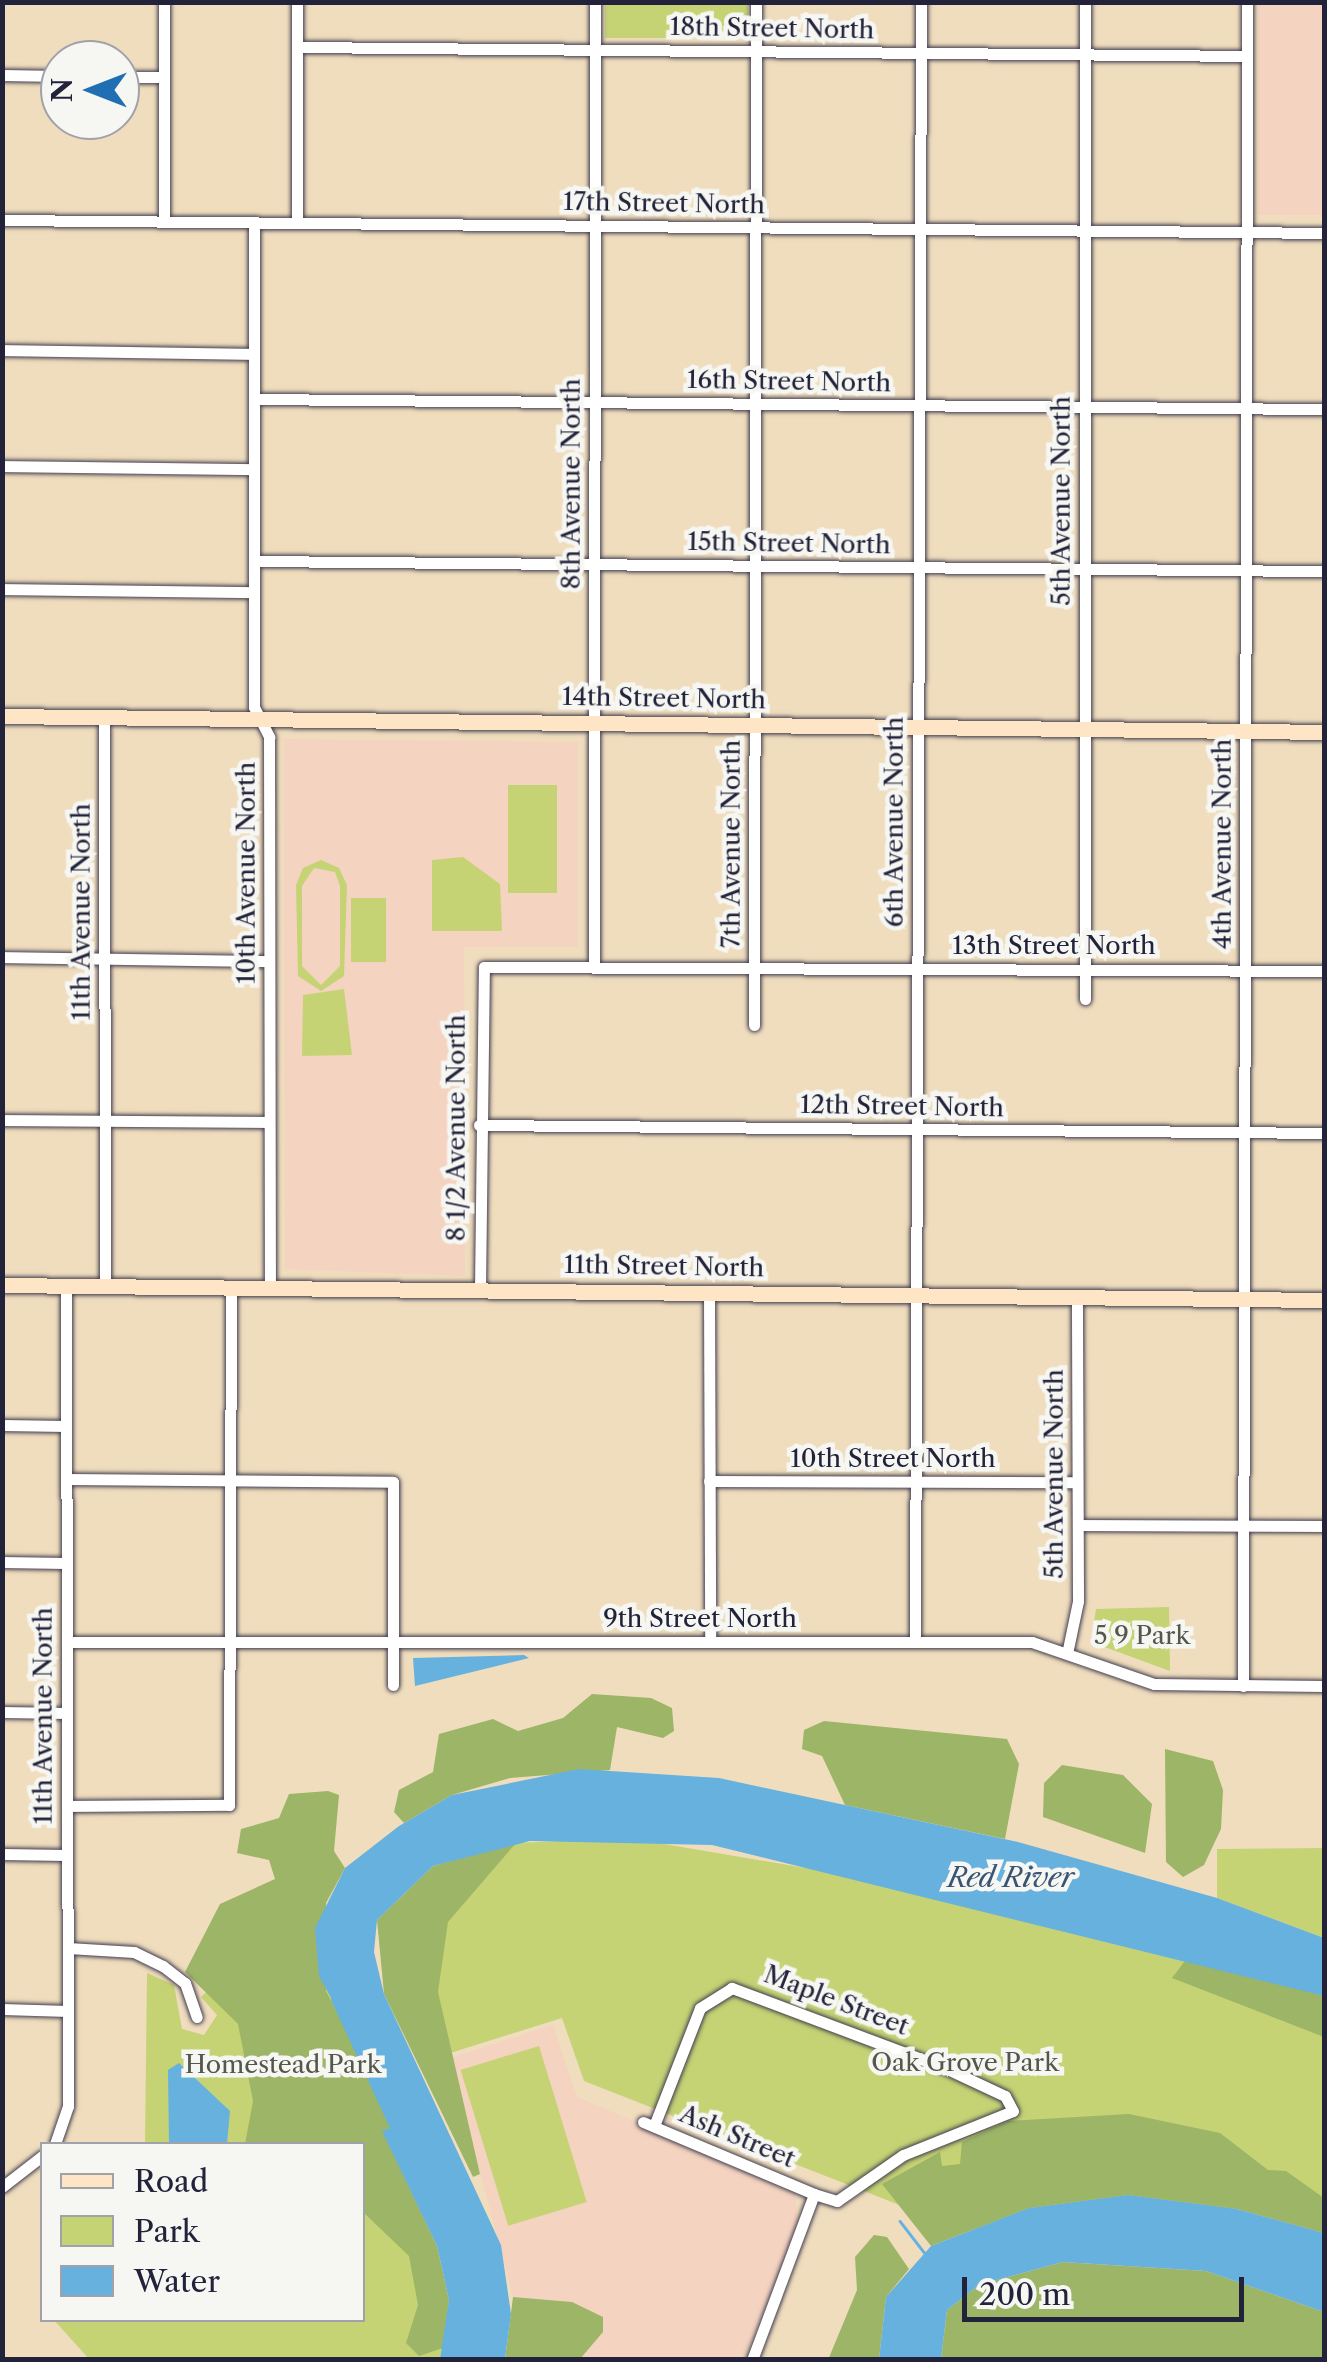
<!DOCTYPE html>
<html>
<head>
<meta charset="utf-8">
<style>
	body { margin:0 }
	#map { position:relative; width:1327px; height:2362px; overflow:hidden; background:#f0ddbe; font-family:"Libre Caslon Text",serif }
	div>[style] { position:absolute }
	.built>* { inset:0; background:#f4d3c0; transform-origin:0 0 }
	.green>* { inset:0; background:#c5d375; transform-origin:0 0 }
	.forest>* { inset:0; background:#9cb566 }
	.water>* { inset:0; background:#67b1df }
	.stream>* { height:2.5px; margin:-1.25px; padding:0 1.25px; transform-origin:1.25px; border-radius:1.25px; background:#67b1df }
	.river>* { height:18px; margin:-9px; padding:0 9px; transform-origin:9px; border-radius:9px; background:#67b1df }
	.roads { filter:drop-shadow(0 0 2px #413e4f) drop-shadow(0 0 2px #413e4f) }
	.street>* { height:11px; margin:-5.5px; padding:0 5.5px; transform-origin:5.5px; border-radius:5.5px; background:#fff }
	.secondary>* { height:15px; margin:-7.5px; padding:0 7.5px; transform-origin:7.5px; border-radius:7.5px; background:#fde5c5 }
	span { translate:-50% -50%; white-space:nowrap; text-align:center; line-height:1.15; -webkit-text-stroke:9px #f6f6f2; paint-order:stroke }
	.street-label { font-size:25px; color:#22223b }
	.park-label { font-size:25px; color:#53574c }
	.water-label { font-size:28px; color:#3a5474; font-style:italic }
	.frame { position:absolute; inset:0; border:5px solid #22223b; pointer-events:none }
	.legend { position:absolute; left:40px; top:2142px; width:325px; height:180px; box-sizing:border-box; background:#f6f6f2; border:2px solid #a1a1a9; margin:0; padding:12px 18px; list-style:none; font-size:30px; color:#22223b }
	.legend li { display:flex; align-items:center; gap:20px; height:50px }
	.legend b { width:50px; border:2px solid #a1a1a9 }
	.north { position:absolute; left:40px; top:40px; width:100px; height:100px; box-sizing:border-box; background:#f6f6f2; border:2px solid #a1a1a9; border-radius:50%; rotate:270deg; font-size:28px; font-weight:700; line-height:40px; text-align:center; color:#22223b }
	.north::after { content:''; display:block; margin:auto; width:35px; height:45px; background:#1f6fb2; clip-path:polygon(50% 0,100% 100%,50% 72%,0 100%) }
	.scale { position:absolute; left:962px; top:2277px; width:282px; height:45px; box-sizing:border-box; border:5px solid #22223b; border-top:0; padding-left:12px; font-size:30px; line-height:35px; white-space:nowrap; color:#22223b; -webkit-text-stroke:8px #f6f6f2; paint-order:stroke }
</style>
</head>
<body>
<div id="map">
	<div class="built">
		<i style="left:1258px;top:3px;width:66px;height:212px"></i>
		<i style="clip-path:polygon(284px 739px,578px 742px,578px 947px,464px 947px,465px 1276px,285px 1269px)"></i>
		<i style="clip-path:polygon(553px 2025px,577px 2097px,795px 2189px,798px 2230px,743px 2359px,580px 2359px,603px 2332px,572px 2302px,513px 2297px,450px 2058px)"></i>
	</div>
	<div class="green">
		<i style="left:605px;top:3px;width:143px;height:35px"></i>
		<i style="left:508px;top:785px;width:49px;height:108px"></i>
		<i style="clip-path:polygon(463px 857px,500px 884px,502px 931px,432px 931px,432px 860px)"></i>
		<i style="clip-path:polygon(evenodd,321px 860px,339px 868px,347px 885px,344px 976px,321px 991px,298px 976px,296px 885px,303px 868px,321px 860px,314px 868px,335px 872px,340px 886px,340px 966px,321px 985px,302px 966px,302px 886px,314px 868px)"></i>
		<i style="left:351px;top:898px;width:35px;height:64px"></i>
		<i style="clip-path:polygon(344px 989px,352px 1055px,302px 1056px,303px 995px)"></i>
		<i style="clip-path:polygon(1169px 1607px,1170px 1671px,1091px 1642px,1096px 1609px)"></i>
		<i style="clip-path:polygon(629px 1838px,882px 1881px,1324px 1996px,1324px 2233px,1237px 2209px,963px 2230px,584px 2081px,562px 2018px,447px 2054px,425px 1910px,516px 1843px)"></i>
		<i style="clip-path:polygon(1324px 1848px,1324px 1938px,1217px 1898px,1217px 1849px)"></i>
		<i style="clip-path:polygon(317px 1961px,449px 2300px,440px 2359px,89px 2359px,54px 2320px,362px 2320px,362px 2144px,145px 2144px,147px 1973px,174px 1985px,182px 2029px,204px 2035px,217px 2015px,201px 1997px,207px 1991px)"></i>
		<i style="left:539px;top:2046px;width:163px;height:82px;rotate:73deg"></i>
	</div>
	<div class="forest">
		<i style="clip-path:polygon(592px 1694px,651px 1698px,672px 1708px,674px 1731px,663px 1738px,617px 1727px,610px 1770px,510px 1778px,452px 1795px,404px 1823px,394px 1812px,399px 1790px,433px 1772px,439px 1734px,493px 1719px,518px 1731px,563px 1718px)"></i>
		<i style="clip-path:polygon(824px 1721px,1007px 1739px,1019px 1764px,1005px 1839px,845px 1805px,822px 1756px,802px 1749px,804px 1730px)"></i>
		<i style="clip-path:polygon(1165px 1749px,1213px 1761px,1223px 1790px,1221px 1829px,1204px 1865px,1183px 1877px,1166px 1862px)"></i>
		<i style="clip-path:polygon(1062px 1765px,1123px 1775px,1152px 1804px,1145px 1853px,1043px 1817px,1044px 1783px)"></i>
		<i style="clip-path:polygon(328px 1791px,339px 1795px,334px 1851px,345px 1868px,326px 1903px,326px 1991px,397px 2126px,383px 2131px,437px 2246px,449px 2300px,443px 2348px,419px 2356px,406px 2343px,418px 2305px,409px 2256px,363px 2212px,362px 2144px,245px 2144px,253px 2101px,238px 2024px,185px 1972px,220px 1904px,275px 1879px,269px 1860px,237px 1853px,241px 1829px,279px 1818px,289px 1794px)"></i>
		<i style="clip-path:polygon(516px 1843px,448px 1922px,438px 1992px,480px 2174px,473px 2177px,384px 1994px,377px 1920px,433px 1866px)"></i>
		<i style="clip-path:polygon(1187px 1958px,1324px 1996px,1324px 2037px,1172px 1978px)"></i>
		<i style="clip-path:polygon(1129px 2114px,1220px 2133px,1268px 2170px,1286px 2171px,1324px 2198px,1324px 2233px,1237px 2209px,1128px 2195px,1029px 2208px,931px 2246px,882px 2184px,940px 2152px,942px 2166px,960px 2164px,962px 2142px,1008px 2121px)"></i>
		<i style="clip-path:polygon(874px 2235px,887px 2237px,909px 2269px,886px 2297px,879px 2359px,828px 2360px,857px 2290px,855px 2257px)"></i>
		<i style="clip-path:polygon(1063px 2262px,1206px 2271px,1324px 2312px,1324px 2359px,941px 2359px,947px 2310px,979px 2285px)"></i>
		<i style="clip-path:polygon(513px 2297px,572px 2302px,603px 2317px,603px 2332px,580px 2359px,505px 2360px)"></i>
	</div>
	<div class="water">
		<i style="clip-path:polygon(413px 1658px,524px 1655px,529px 1658px,415px 1686px)"></i>
		<i style="clip-path:polygon(579px 1769px,719px 1778px,1018px 1842px,1217px 1898px,1324px 1938px,1324px 1996px,712px 1845px,530px 1841px,433px 1866px,377px 1920px,374px 1952px,384px 1994px,501px 2245px,511px 2314px,505px 2359px,440px 2359px,449px 2300px,437px 2246px,382px 2131px,396px 2126px,385px 2097px,319px 1976px,315px 1928px,345px 1868px,399px 1826px,452px 1795px)"></i>
		<i style="clip-path:polygon(179px 2063px,230px 2111px,227px 2144px,169px 2144px,168px 2070px)"></i>
		<i style="clip-path:polygon(1128px 2195px,1237px 2209px,1324px 2233px,1324px 2312px,1206px 2271px,1063px 2262px,979px 2285px,947px 2310px,941px 2359px,879px 2359px,886px 2297px,931px 2246px,1029px 2208px)"></i>
	</div>
	<div class="stream">
		<i style="left:900px;top:2221px;width:44px;rotate:52.4deg"></i>
	</div>
	<div class="river">
		<i style="left:340px;top:1998px;width:139px;rotate:65.3deg"></i>
	</div>
	<div class="roads">
		<div class="street">
			<i style="left:164px;top:2px;width:219px;rotate:90deg"></i>
			<i style="left:297px;top:47px;width:950px;rotate:0.54deg"></i>
			<i style="left:2px;top:75px;width:58px;rotate:1deg"></i>
			<i style="left:120px;top:77px;width:43px"></i>
			<i style="left:2px;top:220px;width:1322px;rotate:0.56deg"></i>
			<i style="left:254px;top:222px;width:485px;rotate:90deg"></i>
			<i style="left:254px;top:707px;width:34px;rotate:63deg"></i>
			<i style="left:269px;top:737px;width:550px;rotate:89.9deg"></i>
			<i style="left:297px;top:223px;width:221px;rotate:-90deg"></i>
			<i style="left:2px;top:350px;width:251px;rotate:0.9deg"></i>
			<i style="left:254px;top:399px;width:1070px;rotate:0.54deg"></i>
			<i style="left:2px;top:466px;width:252px;rotate:0.7deg"></i>
			<i style="left:254px;top:561px;width:1070px;rotate:0.54deg"></i>
			<i style="left:2px;top:589px;width:252px;rotate:0.7deg"></i>
			<i style="left:104px;top:717px;width:569px;rotate:89.9deg"></i>
			<i style="left:2px;top:957px;width:267px;rotate:0.9deg"></i>
			<i style="left:594px;top:965px;width:963px;rotate:-89.94deg"></i>
			<i style="left:1085px;top:999px;width:997px;rotate:-90deg"></i>
			<i style="left:754px;top:1025px;width:1023px;rotate:-89.89deg"></i>
			<i style="left:2px;top:1120px;width:267px;rotate:0.4deg"></i>
			<i style="left:479px;top:1125px;width:845px;rotate:0.54deg"></i>
			<i style="left:480px;top:1289px;width:322px;rotate:-89.3deg"></i>
			<i style="left:484px;top:967px;width:840px;rotate:0.27deg"></i>
			<i style="left:709px;top:1292px;width:349px;rotate:89.8deg"></i>
			<i style="left:2px;top:1425px;width:64px;rotate:0.9deg"></i>
			<i style="left:67px;top:1479px;width:326px;rotate:0.5deg"></i>
			<i style="left:393px;top:1482px;width:203px;rotate:90deg"></i>
			<i style="left:709px;top:1481px;width:368px;rotate:0.2deg"></i>
			<i style="left:1078px;top:1525px;width:246px;rotate:0.2deg"></i>
			<i style="left:2px;top:1562px;width:64px;rotate:0.9deg"></i>
			<i style="left:67px;top:1642px;width:965px"></i>
			<i style="left:1032px;top:1642px;width:129px;rotate:19deg"></i>
			<i style="left:1154px;top:1684px;width:170px;rotate:0.7deg"></i>
			<i style="left:915px;top:1642px;width:1640px;rotate:-89.79deg"></i>
			<i style="left:1068px;top:1649px;width:49px;rotate:-78.2deg"></i>
			<i style="left:1078px;top:1601px;width:304px;rotate:-90.2deg"></i>
			<i style="left:1243px;top:1686px;width:1684px;rotate:-89.86deg"></i>
			<i style="left:2px;top:1712px;width:65px;rotate:0.9deg"></i>
			<i style="left:67px;top:1806px;width:162px;rotate:-0.4deg"></i>
			<i style="left:229px;top:1805px;width:519px;rotate:-89.78deg"></i>
			<i style="left:2px;top:1854px;width:65px;rotate:0.9deg"></i>
			<i style="left:68px;top:1948px;width:66px;rotate:3.5deg"></i>
			<i style="left:134px;top:1952px;width:32px;rotate:26deg"></i>
			<i style="left:163px;top:1966px;width:28px;rotate:38deg"></i>
			<i style="left:185px;top:1983px;width:36px;rotate:71deg"></i>
			<i style="left:2px;top:2009px;width:66px;rotate:1.7deg"></i>
			<i style="left:643px;top:2122px;width:186px;rotate:22.8deg"></i>
			<i style="left:814px;top:2194px;width:24px;rotate:17deg"></i>
			<i style="left:837px;top:2201px;width:80px;rotate:-34.9deg"></i>
			<i style="left:903px;top:2155px;width:118px;rotate:-21.8deg"></i>
			<i style="left:1013px;top:2111px;width:17px;rotate:-118deg"></i>
			<i style="left:1005px;top:2096px;width:66px;rotate:-155deg"></i>
			<i style="left:945px;top:2068px;width:228px;rotate:-159.4deg"></i>
			<i style="left:732px;top:1988px;width:38px;rotate:148deg"></i>
			<i style="left:700px;top:2008px;width:127px;rotate:111.3deg"></i>
			<i style="left:55px;top:2144px;width:40px;rotate:-71.1deg"></i>
			<i style="left:68px;top:2106px;width:821px;rotate:-90.14deg"></i>
			<i style="left:2px;top:2187px;width:51px;rotate:-37.8deg"></i>
			<i style="left:752px;top:2360px;width:177px;rotate:-69.5deg"></i>
		</div>
		<div class="secondary">
			<i style="left:2px;top:716px;width:1322px;rotate:0.69deg"></i>
			<i style="left:2px;top:1285px;width:1322px;rotate:0.65deg"></i>
		</div>
	</div>
	<div class="street-label">
		<span style="left:772px;top:29px;rotate:1deg">18th Street North</span>
		<span style="left:664px;top:204px;rotate:1deg">17th Street North</span>
		<span style="left:789px;top:382px;rotate:1deg">16th Street North</span>
		<span style="left:572px;top:484px;rotate:-90deg">8th Avenue North</span>
		<span style="left:1062px;top:501px;rotate:-90deg">5th Avenue North</span>
		<span style="left:789px;top:544px;rotate:1deg">15th Street North</span>
		<span style="left:664px;top:699px;rotate:1deg">14th Street North</span>
		<span style="left:895px;top:822px;rotate:-90deg">6th Avenue North</span>
		<span style="left:732px;top:844px;rotate:-90deg">7th Avenue North</span>
		<span style="left:1223px;top:844px;rotate:-90deg">4th Avenue North</span>
		<span style="left:247px;top:873px;rotate:-90deg">10th Avenue North</span>
		<span style="left:82px;top:912px;rotate:-90deg">11th Avenue North</span>
		<span style="left:1054px;top:946px">13th Street North</span>
		<span style="left:902px;top:1107px;rotate:1deg">12th Street North</span>
		<span style="left:457px;top:1128px;rotate:-90deg">8 1/2 Avenue North</span>
		<span style="left:664px;top:1267px;rotate:1deg">11th Street North</span>
		<span style="left:893px;top:1459px">10th Street North</span>
		<span style="left:1055px;top:1474px;rotate:-90deg">5th Avenue North</span>
		<span style="left:700px;top:1619px">9th Street North</span>
		<span style="left:44px;top:1716px;rotate:-90deg">11th Avenue North</span>
		<span style="left:836px;top:2001px;rotate:21deg">Maple Street</span>
		<span style="left:737px;top:2137px;rotate:23deg">Ash Street</span>
	</div>
	<div class="park-label">
		<span style="left:1142px;top:1636px">5 9 Park</span>
		<span style="left:965px;top:2063px">Oak Grove Park</span>
		<span style="left:283px;top:2065px">Homestead Park</span>
	</div>
	<div class="water-label">
		<span style="left:1011px;top:1877px">Red River</span>
	</div>
	<div class="frame"></div>
	<ul class="legend">
	<li><b style="height:12px;background:#fde5c5"></b>Road</li>
	<li><b style="height:28px;background:#c5d375"></b>Park</li>
	<li><b style="height:28px;background:#67b1df"></b>Water</li>
	</ul>
	<div class="north">N</div>
	<div class="scale">200 m</div>
</div>
</body>
</html>
